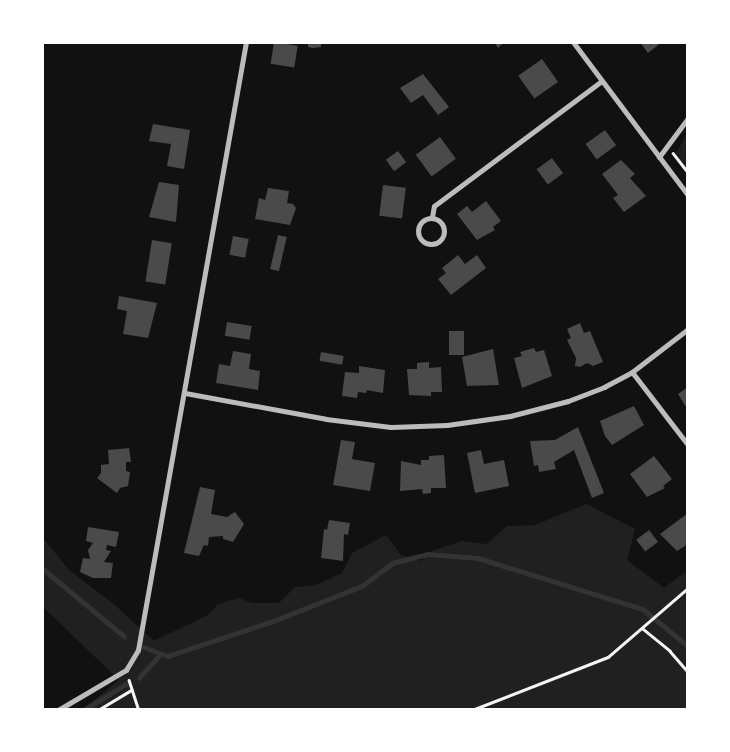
<!DOCTYPE html>
<html>
<head>
<meta charset="utf-8">
<style>
	body { margin:0 }
	#map { position:relative; width:730px; height:752px; overflow:hidden; background:#111; font-family:"IBM Plex Serif",serif }
	div>[style] { position:absolute }
	.green>* { inset:0; background:#202020 }
	.stream>* { height:4.5px; margin:-2.25px; padding:0 2.25px; transform-origin:2.25px; border-radius:2.25px; background:#333 }
	.building>* { inset:0; background:#4a4a4a; transform-origin:0 0 }
	.path>* { height:2.5px; margin:-1.25px; padding:0 1.25px; transform-origin:1.25px; border-radius:1.25px; background:#f5f5f5 }
	.minor>* { height:5px; margin:-2.5px; padding:0 2.5px; transform-origin:2.5px; border-radius:2.5px; background:#bcbcbc }
	.minor>.ring { margin:-2.5px; padding:0; box-sizing:content-box; background:none; border:5px solid #bcbcbc; border-radius:50% }
	span { translate:-50% -50%; white-space:nowrap; text-align:center; line-height:1.15; -webkit-text-stroke:4px #fff; paint-order:stroke }
	.frame { position:absolute; inset:0; border:44px solid #fff; pointer-events:none }
</style>
</head>
<body>
<div id="map">
	<div class="green">
		<i style="clip-path:polygon(687px 134px,687px 168px,676px 153px)"></i>
		<i style="clip-path:polygon(586px 504px,635px 529px,627px 560px,664px 588px,687px 571px,687px 709px,83px 709px,119px 680px,43px 607px,42px 537px,69px 570px,115px 605px,154px 641px,208px 615px,218px 604px,239px 598px,252px 603px,279px 603px,295px 587px,316px 585px,342px 573px,352px 553px,386px 535px,401px 555px,421px 561px,431px 551px,462px 541px,487px 544px,507px 526px,535px 525px)"></i>
	</div>
	<div class="stream">
		<i style="left:42px;top:568px;width:107px;rotate:39.7deg"></i>
		<i style="left:144px;top:647px;width:26px;rotate:21deg"></i>
		<i style="left:168px;top:656px;width:114px;rotate:-18.4deg"></i>
		<i style="left:276px;top:620px;width:92px;rotate:-21.6deg"></i>
		<i style="left:362px;top:586px;width:38px;rotate:-37deg"></i>
		<i style="left:392px;top:563px;width:36px;rotate:-14deg"></i>
		<i style="left:427px;top:554px;width:51px;rotate:4.5deg"></i>
		<i style="left:478px;top:558px;width:173px;rotate:17.2deg"></i>
		<i style="left:643px;top:609px;width:58px;rotate:39.4deg"></i>
		<i style="left:139px;top:678px;width:31px;rotate:-48deg"></i>
		<i style="left:84px;top:710px;width:49px;rotate:-31.8deg"></i>
	</div>
	<div class="building">
		<i style="left:274px;top:42px;width:24px;height:22px;rotate:9deg"></i>
		<i style="clip-path:polygon(308px 42px,321px 42px,321px 47px,313px 48px,308px 47px)"></i>
		<i style="clip-path:polygon(494px 42px,504px 42px,498px 48px)"></i>
		<i style="clip-path:polygon(640px 42px,662px 42px,648px 53px)"></i>
		<i style="left:542px;top:59px;width:28px;height:29px;rotate:55deg"></i>
		<i style="clip-path:polygon(423px 74px,449px 107px,438px 115px,423px 95px,411px 103px,400px 88px)"></i>
		<i style="clip-path:polygon(153px 124px,190px 130px,184px 169px,167px 166px,171px 144px,149px 141px)"></i>
		<i style="left:605px;top:130px;width:19px;height:24px;rotate:54deg"></i>
		<i style="left:440px;top:137px;width:27px;height:30px;rotate:54deg"></i>
		<i style="left:398px;top:151px;width:14px;height:15px;rotate:54deg"></i>
		<i style="left:552px;top:158px;width:19px;height:19px;rotate:54deg"></i>
		<i style="clip-path:polygon(621px 160px,635px 174px,630px 178px,646px 196px,624px 212px,613px 198px,618px 195px,602px 174px)"></i>
		<i style="clip-path:polygon(159px 182px,179px 185px,176px 222px,149px 217px)"></i>
		<i style="left:383px;top:185px;width:23px;height:31px;rotate:7deg"></i>
		<i style="clip-path:polygon(268px 188px,289px 191px,287px 203px,293px 204px,296px 208px,290px 225px,255px 219px,259px 198px,265px 200px)"></i>
		<i style="clip-path:polygon(486px 201px,501px 221px,493px 227px,495px 230px,477px 240px,457px 214px,467px 206px,472px 212px)"></i>
		<i style="left:278px;top:235px;width:9px;height:35px;rotate:13deg"></i>
		<i style="left:233px;top:236px;width:16px;height:19px;rotate:11deg"></i>
		<i style="left:152px;top:240px;width:20px;height:42px;rotate:9deg"></i>
		<i style="clip-path:polygon(458px 255px,465px 264px,477px 255px,486px 268px,451px 295px,438px 279px,446px 273px,442px 268px)"></i>
		<i style="clip-path:polygon(119px 296px,157px 303px,148px 338px,123px 334px,127px 311px,117px 309px)"></i>
		<i style="left:227px;top:322px;width:25px;height:14px;rotate:9deg"></i>
		<i style="clip-path:polygon(580px 323px,584px 333px,590px 331px,603px 362px,593px 366px,587px 363px,580px 367px,575px 366px,576px 358px,567px 340px,571px 338px,567px 329px)"></i>
		<i style="left:449px;top:331px;width:15px;height:24px"></i>
		<i style="clip-path:polygon(534px 348px,536px 352px,544px 350px,552px 376px,522px 388px,514px 358px,522px 356px,520px 352px)"></i>
		<i style="clip-path:polygon(493px 349px,499px 385px,467px 386px,462px 357px)"></i>
		<i style="clip-path:polygon(233px 351px,251px 354px,249px 369px,260px 371px,258px 390px,216px 383px,219px 364px,230px 366px)"></i>
		<i style="left:321px;top:352px;width:23px;height:9px;rotate:10deg"></i>
		<i style="clip-path:polygon(429px 362px,429px 368px,441px 367px,442px 392px,431px 392px,431px 396px,409px 395px,407px 369px,417px 369px,417px 363px)"></i>
		<i style="clip-path:polygon(359px 366px,385px 370px,383px 393px,367px 390px,366px 393px,358px 392px,357px 398px,342px 396px,345px 372px,359px 373px)"></i>
		<i style="clip-path:polygon(688px 387px,688px 410px,678px 394px)"></i>
		<i style="clip-path:polygon(634px 406px,644px 425px,612px 445px,605px 436px,600px 421px)"></i>
		<i style="clip-path:polygon(578px 427px,604px 493px,592px 498px,574px 450px,554px 462px,556px 469px,539px 472px,538px 465px,534px 466px,530px 441px,555px 440px)"></i>
		<i style="clip-path:polygon(341px 440px,355px 442px,352px 459px,375px 463px,370px 491px,333px 485px)"></i>
		<i style="clip-path:polygon(129px 448px,131px 462px,126px 462px,126px 471px,130px 472px,128px 486px,120px 488px,117px 493px,97px 478px,101px 473px,101px 465px,109px 464px,108px 450px)"></i>
		<i style="clip-path:polygon(481px 450px,484px 464px,504px 460px,509px 486px,475px 493px,467px 453px)"></i>
		<i style="clip-path:polygon(444px 455px,446px 488px,431px 488px,431px 493px,423px 494px,422px 489px,400px 491px,401px 461px,421px 465px,421px 460px,429px 460px,429px 456px)"></i>
		<i style="clip-path:polygon(654px 456px,672px 479px,663px 486px,665px 488px,647px 497px,630px 474px)"></i>
		<i style="clip-path:polygon(200px 487px,215px 490px,211px 514px,227px 517px,235px 512px,244px 524px,233px 542px,223px 539px,223px 536px,209px 537px,208px 546px,204px 545px,199px 556px,184px 553px)"></i>
		<i style="clip-path:polygon(688px 513px,688px 544px,677px 551px,660px 534px)"></i>
		<i style="clip-path:polygon(329px 520px,350px 523px,348px 535px,344px 534px,343px 561px,321px 558px,324px 529px,327px 530px)"></i>
		<i style="clip-path:polygon(88px 527px,119px 532px,116px 547px,107px 545px,106px 550px,111px 551px,104px 562px,113px 563px,111px 578px,93px 578px,80px 572px,83px 558px,90px 559px,88px 550px,93px 543px,86px 541px)"></i>
		<i style="left:649px;top:530px;width:15px;height:16px;rotate:53deg"></i>
	</div>
	<div class="path">
		<i style="left:673px;top:153px;width:24px;rotate:52deg"></i>
		<i style="left:642px;top:628px;width:36px;rotate:39deg"></i>
		<i style="left:670px;top:651px;width:28px;rotate:49deg"></i>
		<i style="left:129px;top:680px;width:32px;rotate:72deg"></i>
		<i style="left:98px;top:710px;width:39px;rotate:-31deg"></i>
		<i style="left:472px;top:710px;width:146px;rotate:-21.3deg"></i>
		<i style="left:608px;top:657px;width:106px;rotate:-40.8deg"></i>
	</div>
	<div class="minor">
		<i style="left:573px;top:42px;width:191px;rotate:53.1deg"></i>
		<i style="left:659px;top:157px;width:49px;rotate:-53.4deg"></i>
		<i style="left:432px;top:217px;width:11px;rotate:-80deg"></i>
		<i style="left:434px;top:206px;width:209px;rotate:-36.7deg"></i>
		<i class="ring" style="left:418px;top:218px;width:21px;height:21px"></i>
		<i style="left:632px;top:372px;width:92px;rotate:52.5deg"></i>
		<i style="left:185px;top:393px;width:143px;rotate:10.4deg"></i>
		<i style="left:326px;top:419px;width:65px;rotate:7deg"></i>
		<i style="left:391px;top:427px;width:56px;rotate:-2deg"></i>
		<i style="left:447px;top:425px;width:64px;rotate:-8.1deg"></i>
		<i style="left:510px;top:416px;width:60px;rotate:-14.5deg"></i>
		<i style="left:568px;top:401px;width:39px;rotate:-21deg"></i>
		<i style="left:604px;top:387px;width:32px;rotate:-28deg"></i>
		<i style="left:632px;top:372px;width:71px;rotate:-37.5deg"></i>
		<i style="left:58px;top:710px;width:79px;rotate:-30.5deg"></i>
		<i style="left:126px;top:670px;width:23px;rotate:-59deg"></i>
		<i style="left:138px;top:650px;width:618px;rotate:-79.93deg"></i>
	</div>
	<div class="frame"></div>
</div>
</body>
</html>
